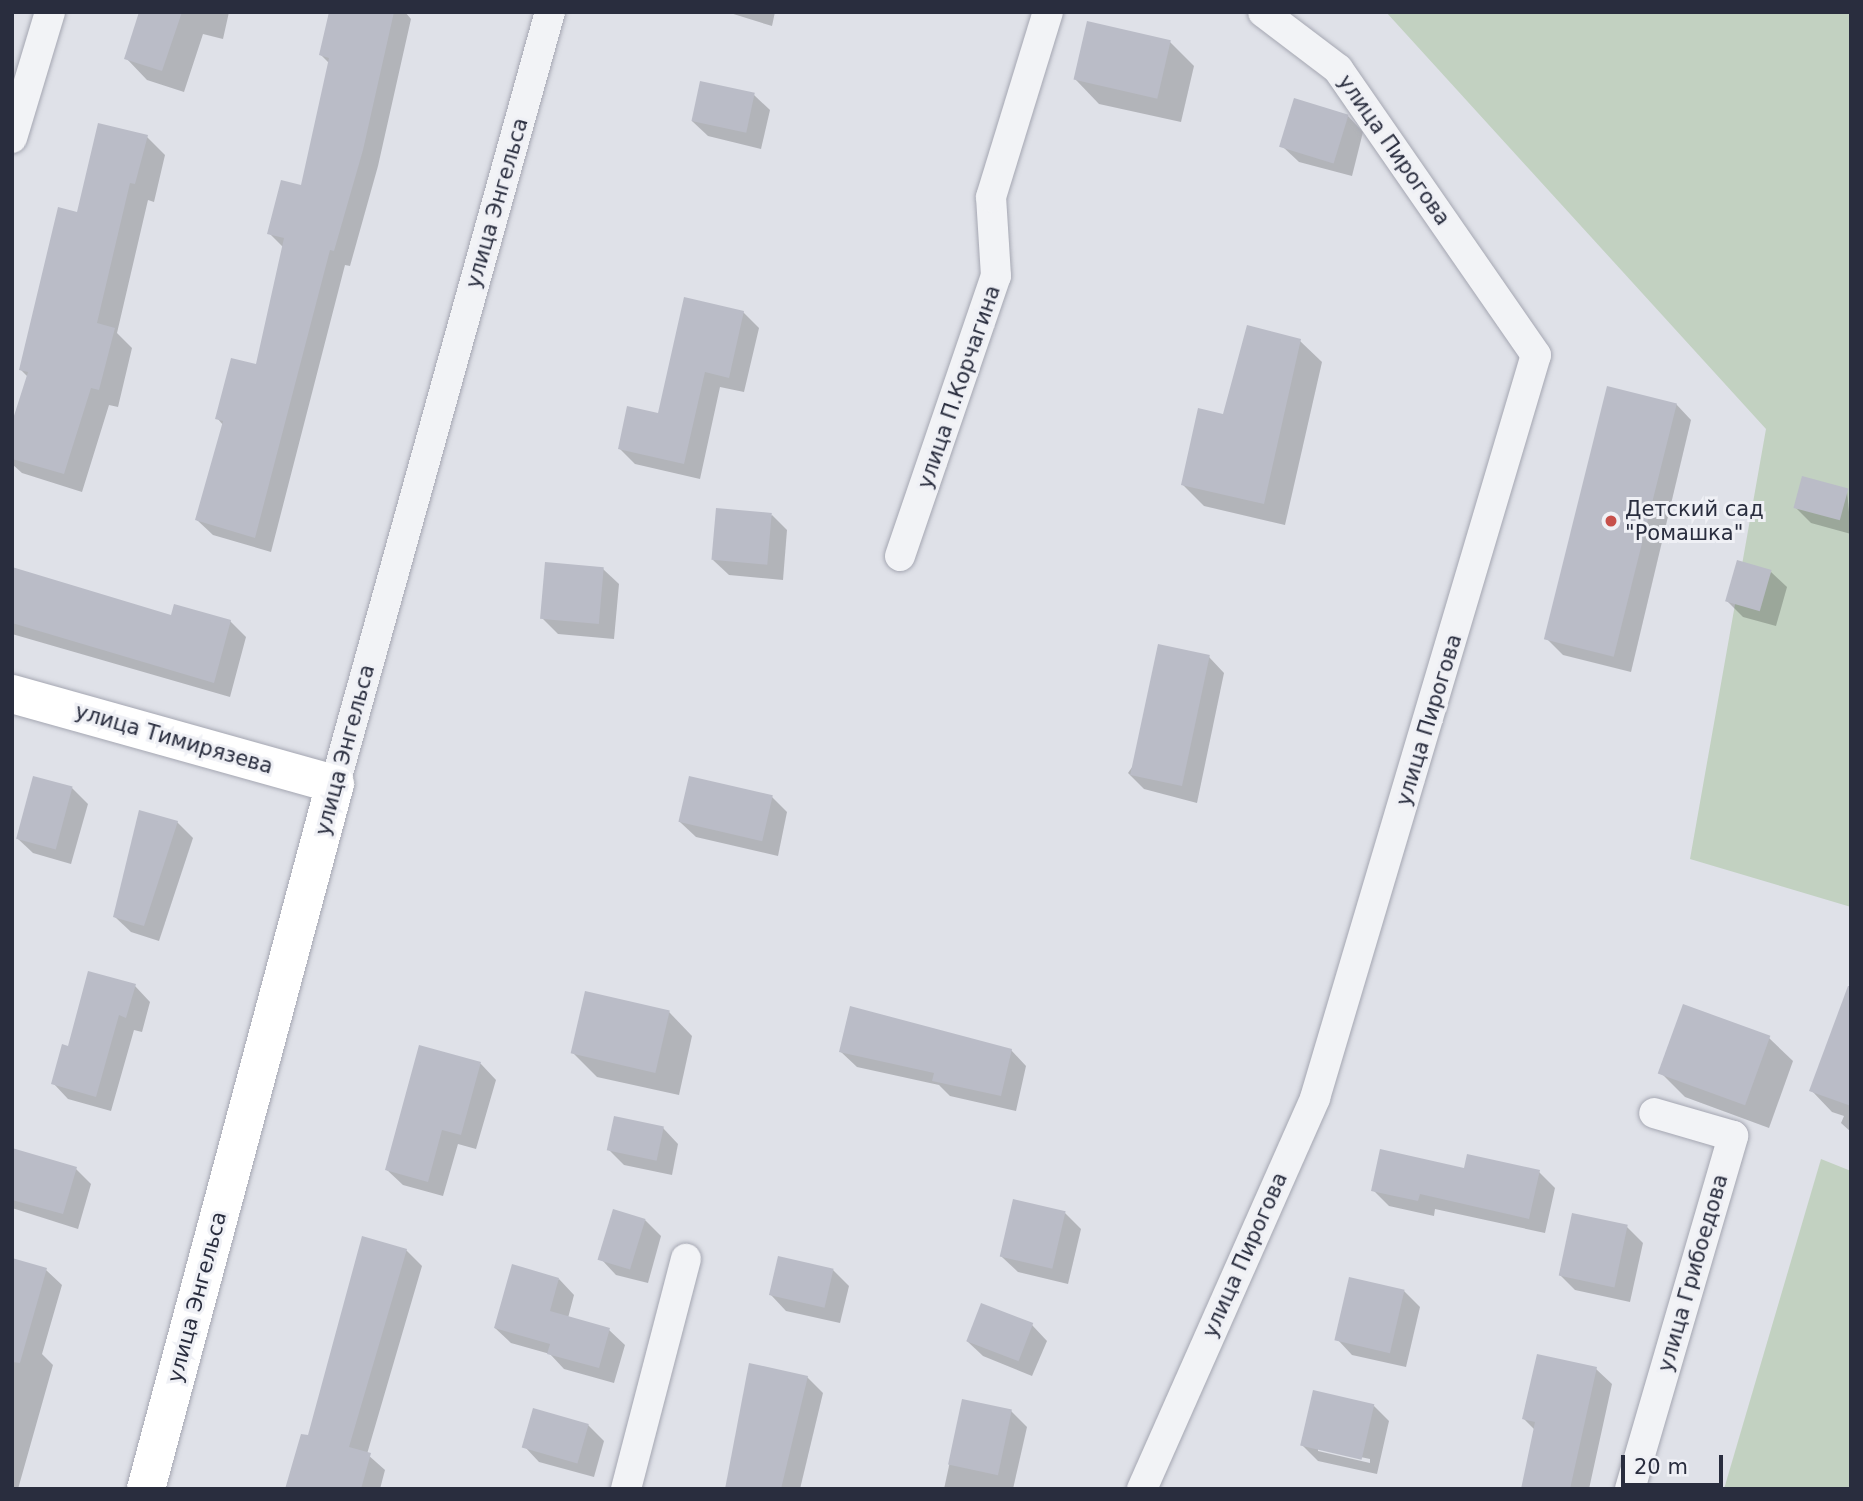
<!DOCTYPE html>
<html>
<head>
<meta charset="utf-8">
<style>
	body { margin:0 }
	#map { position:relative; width:1863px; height:1501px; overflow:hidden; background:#dfe1e8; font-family:"DejaVu Sans",sans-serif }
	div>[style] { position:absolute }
	.green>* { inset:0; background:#c2d1c1 }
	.shadow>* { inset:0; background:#0003 }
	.building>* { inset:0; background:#babcc7; transform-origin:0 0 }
	.roads { filter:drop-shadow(0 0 2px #a5a7b2) drop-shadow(0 0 2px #a5a7b2) }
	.street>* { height:30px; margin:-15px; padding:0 15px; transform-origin:15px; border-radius:15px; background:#f2f3f6 }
	.secondary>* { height:38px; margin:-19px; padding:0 19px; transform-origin:19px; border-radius:19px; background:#fff }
	.dots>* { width:19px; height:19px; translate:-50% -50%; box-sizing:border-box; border:4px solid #eff0f5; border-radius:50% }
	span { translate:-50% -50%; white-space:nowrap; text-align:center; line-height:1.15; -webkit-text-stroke:6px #eff0f5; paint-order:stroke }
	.street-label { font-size:21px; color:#292d3e }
	.poi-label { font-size:21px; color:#292d3e }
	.left { translate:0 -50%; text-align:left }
	.frame { position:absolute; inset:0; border:14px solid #292d3e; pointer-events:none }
	.scale { position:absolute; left:1621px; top:1455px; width:102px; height:32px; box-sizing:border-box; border:4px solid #292d3e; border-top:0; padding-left:9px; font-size:21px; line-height:24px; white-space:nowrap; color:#292d3e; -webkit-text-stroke:5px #eff0f5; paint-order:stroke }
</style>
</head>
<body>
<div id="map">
	<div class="green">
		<i style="clip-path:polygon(1386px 12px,1851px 12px,1851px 907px,1690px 859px,1766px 429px)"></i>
		<i style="clip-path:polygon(1821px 1159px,1851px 1171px,1851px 1489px,1724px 1489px)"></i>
	</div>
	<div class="shadow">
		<i style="clip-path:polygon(141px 12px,229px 12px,223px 39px,203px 34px,184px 92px,147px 80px,126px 58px)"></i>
		<i style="clip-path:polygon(331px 12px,405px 12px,411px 19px,378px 166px,350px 266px,345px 265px,271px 552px,213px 535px,197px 520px,223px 425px,217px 418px,258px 366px,284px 248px,269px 233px,302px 187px,330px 64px,321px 55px)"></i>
		<i style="clip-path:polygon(727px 12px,775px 12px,772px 26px)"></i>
		<i style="clip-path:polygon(1170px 42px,1194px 66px,1181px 122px,1099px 104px,1076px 80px)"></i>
		<i style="clip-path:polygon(754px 95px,770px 110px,761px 149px,708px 136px,692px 121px)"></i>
		<i style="clip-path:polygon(1348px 116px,1363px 132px,1352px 176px,1299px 162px,1283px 147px)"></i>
		<i style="clip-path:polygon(147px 137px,165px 155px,154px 202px,148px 200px,117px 333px,132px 348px,118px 407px,109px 405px,82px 492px,22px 473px,12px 464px,12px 428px,28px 377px,21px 370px,78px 214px)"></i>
		<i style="clip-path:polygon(743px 312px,759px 328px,744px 392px,720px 387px,700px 479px,635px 464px,620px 449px,660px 415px)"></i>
		<i style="clip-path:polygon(1300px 341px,1322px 362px,1285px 525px,1204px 506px,1183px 485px,1225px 416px)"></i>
		<i style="clip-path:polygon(1676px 404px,1691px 420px,1631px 672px,1563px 655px,1548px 640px)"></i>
		<i style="clip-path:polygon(1847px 490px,1851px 534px,1811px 523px,1795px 507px)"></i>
		<i style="clip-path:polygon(772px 515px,787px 530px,783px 580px,729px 575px,713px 560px)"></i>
		<i style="clip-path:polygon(12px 568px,172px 617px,230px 621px,246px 637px,230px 697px,12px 634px)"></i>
		<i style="clip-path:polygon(603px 569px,619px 584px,614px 639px,558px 634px,542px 618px)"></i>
		<i style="clip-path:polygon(1771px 572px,1787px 587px,1776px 626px,1743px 617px,1727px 601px)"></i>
		<i style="clip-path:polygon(1209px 657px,1224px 673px,1197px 803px,1144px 789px,1128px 773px)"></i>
		<i style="clip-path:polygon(72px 788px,88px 804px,71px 864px,33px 853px,17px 838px)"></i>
		<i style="clip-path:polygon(772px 797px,787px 812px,778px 856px,696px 837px,680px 822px)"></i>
		<i style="clip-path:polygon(140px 812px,177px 822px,193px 838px,159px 941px,131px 932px,115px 917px)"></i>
		<i style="clip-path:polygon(135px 986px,150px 1002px,142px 1032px,134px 1030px,111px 1111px,68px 1099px,53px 1083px,69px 1048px)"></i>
		<i style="clip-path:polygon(1684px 1006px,1769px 1038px,1793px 1061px,1769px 1128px,1685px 1097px,1661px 1073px)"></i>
		<i style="clip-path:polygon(669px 1012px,692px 1036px,679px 1095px,597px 1077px,573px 1053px)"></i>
		<i style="clip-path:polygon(1851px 1033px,1851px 1132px,1841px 1123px,1844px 1116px,1832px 1112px,1811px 1090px)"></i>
		<i style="clip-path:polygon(420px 1047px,481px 1064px,496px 1080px,476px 1149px,458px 1144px,443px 1196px,403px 1185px,387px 1170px)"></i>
		<i style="clip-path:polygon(1011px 1050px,1026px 1066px,1016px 1111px,950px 1096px,939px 1085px,857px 1067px,841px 1052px)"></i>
		<i style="clip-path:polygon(663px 1128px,678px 1144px,672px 1175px,624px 1165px,608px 1149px)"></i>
		<i style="clip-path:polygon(12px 1153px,76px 1169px,91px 1184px,78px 1229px,12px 1208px)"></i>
		<i style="clip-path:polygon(1465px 1170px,1539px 1172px,1555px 1188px,1545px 1233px,1435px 1209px,1434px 1216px,1389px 1206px,1373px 1190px)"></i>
		<i style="clip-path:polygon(1065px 1213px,1081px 1229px,1068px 1284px,1018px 1272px,1002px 1257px)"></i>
		<i style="clip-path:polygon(645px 1220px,661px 1236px,648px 1283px,616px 1275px,601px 1259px)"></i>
		<i style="clip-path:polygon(1627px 1227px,1643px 1243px,1630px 1302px,1575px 1290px,1559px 1274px)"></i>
		<i style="clip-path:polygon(406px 1250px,422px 1266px,367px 1454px,385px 1470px,380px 1489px,291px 1489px,309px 1438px)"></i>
		<i style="clip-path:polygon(12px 1260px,46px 1270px,62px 1285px,42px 1354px,53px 1365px,18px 1489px,12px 1489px)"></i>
		<i style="clip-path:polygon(833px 1270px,849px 1286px,840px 1323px,786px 1311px,771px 1295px)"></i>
		<i style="clip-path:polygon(559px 1279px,574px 1295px,568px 1318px,609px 1330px,625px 1345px,614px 1383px,564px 1369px,550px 1354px,511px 1343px,495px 1328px)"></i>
		<i style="clip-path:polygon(1404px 1291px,1420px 1307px,1406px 1367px,1352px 1355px,1337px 1339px)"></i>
		<i style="clip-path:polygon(1032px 1325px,1047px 1341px,1032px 1376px,983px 1356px,967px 1341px)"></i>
		<i style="clip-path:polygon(1596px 1369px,1612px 1384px,1589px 1489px,1522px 1489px,1535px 1430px,1524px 1419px)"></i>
		<i style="clip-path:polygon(807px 1377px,823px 1393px,800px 1489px,726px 1489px)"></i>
		<i style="clip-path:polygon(963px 1401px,1011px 1411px,1027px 1427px,1013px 1489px,944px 1489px)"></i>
		<i style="clip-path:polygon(evenodd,1373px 1405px,1389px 1421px,1377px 1474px,1318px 1461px,1302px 1445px,1373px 1405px,1318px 1448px,1370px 1459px,1370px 1463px,1318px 1451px,1318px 1448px)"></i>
		<i style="clip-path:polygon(588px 1425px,604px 1441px,594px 1477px,539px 1462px,524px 1446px)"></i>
	</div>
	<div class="building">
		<i style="clip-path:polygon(139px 12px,182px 12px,162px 71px,124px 59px)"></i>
		<i style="clip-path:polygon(329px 12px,394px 12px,363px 150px,334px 251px,330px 250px,255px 538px,195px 520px,223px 421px,215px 419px,231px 358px,256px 364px,284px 238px,267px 234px,281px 180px,301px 185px,329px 58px,319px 55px)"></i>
		<i style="left:1087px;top:21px;width:86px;height:60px;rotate:13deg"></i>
		<i style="left:700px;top:81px;width:56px;height:41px;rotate:12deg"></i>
		<i style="left:1294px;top:98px;width:57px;height:51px;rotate:17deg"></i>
		<i style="clip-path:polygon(98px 123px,148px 135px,135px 184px,130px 183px,97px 323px,115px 328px,99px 390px,91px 388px,64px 474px,12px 459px,12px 422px,28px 372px,19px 370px,58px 207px,77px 212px)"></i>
		<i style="clip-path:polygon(684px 297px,744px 311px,729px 378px,705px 372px,684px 464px,618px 449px,627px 406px,658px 413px)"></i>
		<i style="clip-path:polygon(1247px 325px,1301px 339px,1264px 504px,1181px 485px,1198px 408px,1223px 414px)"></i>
		<i style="left:1607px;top:386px;width:72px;height:261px;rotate:14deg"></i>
		<i style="left:1802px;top:476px;width:48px;height:33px;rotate:15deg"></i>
		<i style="left:716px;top:508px;width:56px;height:52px;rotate:5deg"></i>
		<i style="left:1737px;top:560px;width:36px;height:43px;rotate:16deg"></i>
		<i style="left:545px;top:562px;width:59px;height:57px;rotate:5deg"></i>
		<i style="clip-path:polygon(12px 567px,171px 615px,174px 604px,231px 620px,214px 683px,12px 623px)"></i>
		<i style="left:1158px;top:644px;width:53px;height:134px;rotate:12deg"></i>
		<i style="left:33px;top:776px;width:41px;height:65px;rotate:15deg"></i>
		<i style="left:689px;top:776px;width:86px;height:47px;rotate:13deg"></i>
		<i style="clip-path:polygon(139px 810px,178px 821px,144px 926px,113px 917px)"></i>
		<i style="clip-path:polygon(88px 971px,136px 984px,126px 1018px,119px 1015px,96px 1097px,51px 1084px,62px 1044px,68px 1046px)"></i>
		<i style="clip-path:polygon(1848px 986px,1851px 986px,1851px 1106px,1809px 1091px)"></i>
		<i style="left:585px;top:991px;width:87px;height:64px;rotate:13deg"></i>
		<i style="left:1683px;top:1004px;width:93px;height:74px;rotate:20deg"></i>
		<i style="clip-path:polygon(850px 1006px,1012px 1049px,1001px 1096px,932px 1081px,934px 1073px,839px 1052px)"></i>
		<i style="clip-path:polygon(419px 1045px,481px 1062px,461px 1135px,442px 1130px,428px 1182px,385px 1170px)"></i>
		<i style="left:614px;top:1116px;width:51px;height:35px;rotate:12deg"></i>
		<i style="clip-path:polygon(12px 1148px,77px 1167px,63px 1214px,12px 1200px)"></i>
		<i style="clip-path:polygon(1380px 1149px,1464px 1168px,1467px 1154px,1540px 1170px,1529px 1219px,1420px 1194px,1418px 1201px,1371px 1191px)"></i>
		<i style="left:1013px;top:1199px;width:54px;height:59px;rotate:13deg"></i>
		<i style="left:613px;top:1209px;width:34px;height:53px;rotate:17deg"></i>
		<i style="left:1572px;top:1213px;width:57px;height:64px;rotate:12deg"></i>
		<i style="clip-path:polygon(362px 1236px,407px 1249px,349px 1447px,371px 1453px,361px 1489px,285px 1489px,301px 1434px,308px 1435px)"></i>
		<i style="left:778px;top:1256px;width:57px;height:40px;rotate:13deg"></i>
		<i style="clip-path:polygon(12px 1258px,47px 1268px,20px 1363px,12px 1362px)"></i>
		<i style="clip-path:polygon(512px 1264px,559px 1278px,550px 1311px,610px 1328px,599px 1368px,547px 1354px,550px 1344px,494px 1328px)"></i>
		<i style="left:1349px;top:1277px;width:57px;height:65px;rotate:13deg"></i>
		<i style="left:981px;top:1303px;width:56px;height:41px;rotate:21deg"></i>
		<i style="clip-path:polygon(1537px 1354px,1597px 1367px,1570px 1489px,1521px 1489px,1535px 1422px,1522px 1419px)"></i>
		<i style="clip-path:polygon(749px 1363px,808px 1376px,781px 1489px,725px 1489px)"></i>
		<i style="left:1313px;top:1390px;width:63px;height:57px;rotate:13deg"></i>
		<i style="left:962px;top:1399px;width:51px;height:67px;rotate:12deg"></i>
		<i style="left:533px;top:1408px;width:58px;height:41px;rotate:16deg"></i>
	</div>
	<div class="roads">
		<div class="street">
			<i style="left:12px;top:138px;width:132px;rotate:-73.2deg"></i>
			<i style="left:900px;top:556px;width:296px;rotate:-71.1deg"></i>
			<i style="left:996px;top:276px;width:79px;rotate:-93.6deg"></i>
			<i style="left:991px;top:197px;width:194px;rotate:-72.9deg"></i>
			<i style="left:335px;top:784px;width:801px;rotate:-74.44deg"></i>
			<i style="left:626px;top:1489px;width:238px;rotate:-75.4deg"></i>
			<i style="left:1142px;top:1489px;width:428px;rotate:-66.1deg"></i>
			<i style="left:1315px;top:1098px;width:775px;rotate:-73.44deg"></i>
			<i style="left:1536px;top:355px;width:348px;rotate:-124.7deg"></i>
			<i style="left:1338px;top:69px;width:94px;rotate:-142.8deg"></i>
			<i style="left:1630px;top:1489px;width:368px;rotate:-73.7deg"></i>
			<i style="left:1733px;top:1136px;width:82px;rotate:-163.8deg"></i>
		</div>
		<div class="secondary">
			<i style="left:12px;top:694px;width:335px;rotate:15.6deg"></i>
			<i style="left:335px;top:784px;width:730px;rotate:105.01deg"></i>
		</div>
	</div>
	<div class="dots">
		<i style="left:1611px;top:521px;background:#c7504b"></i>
	</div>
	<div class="street-label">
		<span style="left:1394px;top:150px;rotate:55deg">улица Пирогова</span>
		<span style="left:497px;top:203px;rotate:-74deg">улица Энгельса</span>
		<span style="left:959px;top:387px;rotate:-71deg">улица П.Корчагина</span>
		<span style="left:1429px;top:720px;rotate:-73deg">улица Пирогова</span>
		<span style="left:174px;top:739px;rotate:16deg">улица Тимирязева</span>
		<span style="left:345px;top:750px;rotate:-75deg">улица Энгельса</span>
		<span style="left:1245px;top:1255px;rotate:-66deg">улица Пирогова</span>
		<span style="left:1693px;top:1273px;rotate:-74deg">улица Грибоедова</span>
		<span style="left:197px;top:1297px;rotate:-75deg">улица Энгельса</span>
	</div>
	<div class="poi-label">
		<span class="left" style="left:1625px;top:521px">Детский сад<br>"Ромашка"</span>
	</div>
	<div class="frame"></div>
	<div class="scale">20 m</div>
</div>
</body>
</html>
